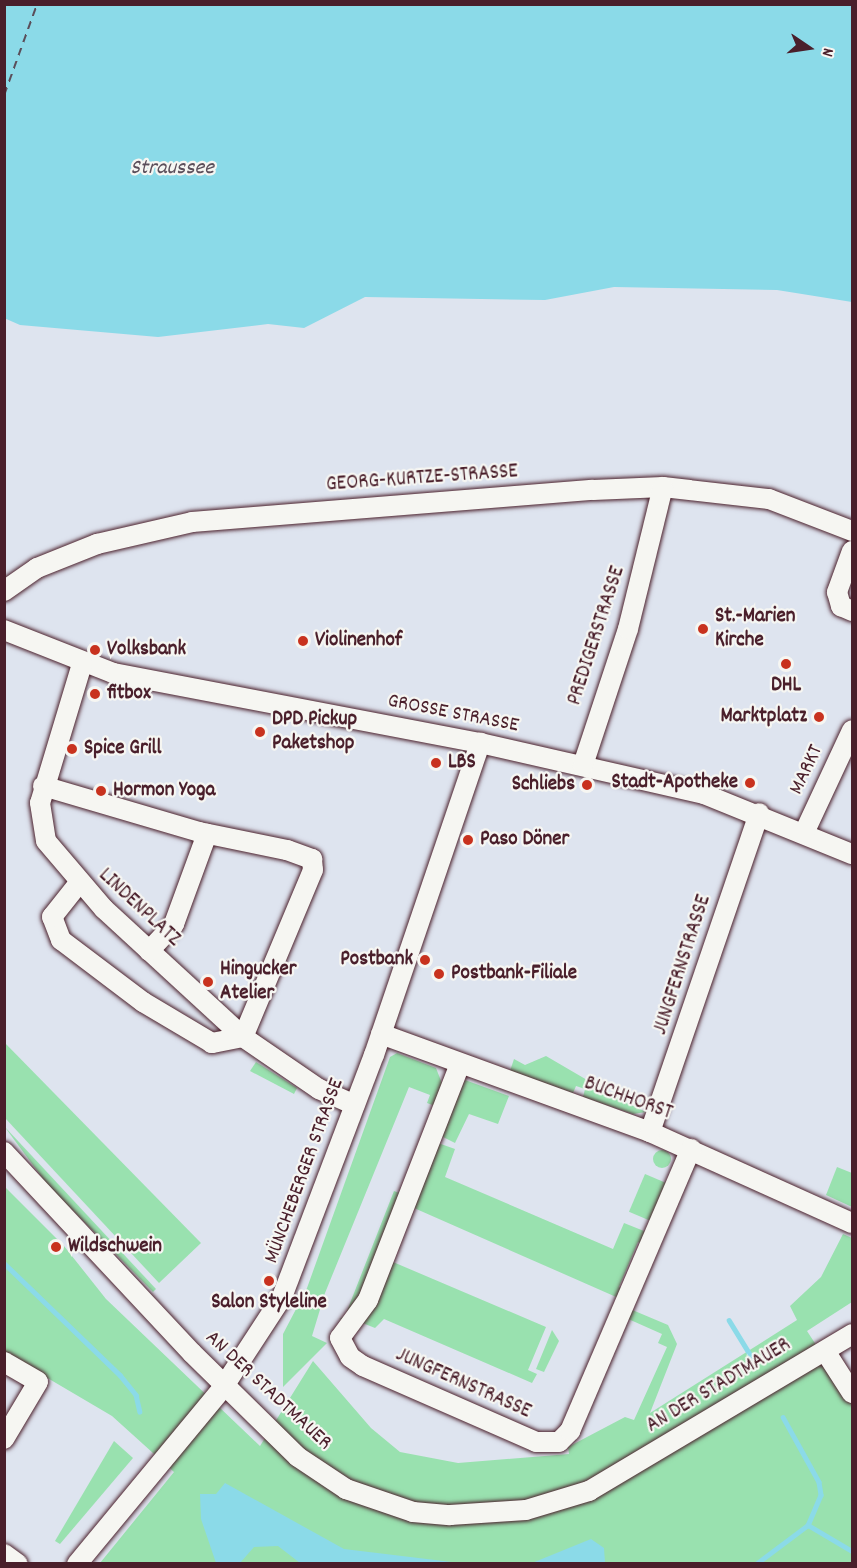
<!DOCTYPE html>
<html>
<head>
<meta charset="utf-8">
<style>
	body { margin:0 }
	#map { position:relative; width:857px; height:1568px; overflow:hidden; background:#dee4ef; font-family:Dekko,sans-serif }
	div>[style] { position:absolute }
	.green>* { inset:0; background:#99e1af; transform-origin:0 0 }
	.round { border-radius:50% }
	.water>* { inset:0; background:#8bdae8 }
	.stream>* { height:4.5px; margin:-2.25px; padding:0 2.25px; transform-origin:2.25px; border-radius:2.25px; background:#8bdae8 }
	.ferry>* { height:1.5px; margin-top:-0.75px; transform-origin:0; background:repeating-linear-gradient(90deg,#5a4e5a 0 8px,transparent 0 14px) }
	.roads { filter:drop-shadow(0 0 2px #4a1f2b) drop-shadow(0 0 2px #4a1f2b) }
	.minor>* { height:20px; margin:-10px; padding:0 10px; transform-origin:10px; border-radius:10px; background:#f6f6f2 }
	.dots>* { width:16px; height:16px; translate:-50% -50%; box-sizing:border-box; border:3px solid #f6f6f2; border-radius:50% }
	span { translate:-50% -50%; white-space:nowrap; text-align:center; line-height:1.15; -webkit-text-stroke:4.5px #f6f6f2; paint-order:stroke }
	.street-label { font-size:21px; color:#4a1f2b }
	.poi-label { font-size:21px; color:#4a1f2b; font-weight:700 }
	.left { translate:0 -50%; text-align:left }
	.right { translate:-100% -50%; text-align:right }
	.water-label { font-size:22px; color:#5a4e5a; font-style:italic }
	.frame { position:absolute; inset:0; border:6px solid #4a1f2b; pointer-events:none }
	.north { position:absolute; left:779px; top:18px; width:60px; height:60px; -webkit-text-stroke:4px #f6f6f2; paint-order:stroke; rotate:103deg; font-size:16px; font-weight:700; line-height:24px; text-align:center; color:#4a1f2b }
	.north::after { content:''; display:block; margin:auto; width:21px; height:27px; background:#4a1f2b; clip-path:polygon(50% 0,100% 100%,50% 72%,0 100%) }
</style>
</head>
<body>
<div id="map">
	<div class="green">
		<i style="clip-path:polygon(4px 1042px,201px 1243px,159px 1283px,5px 1118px)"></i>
		<i style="clip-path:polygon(397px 1053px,436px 1068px,443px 1086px,435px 1106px,427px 1103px,430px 1095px,409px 1087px,325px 1293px,312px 1336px,327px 1343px,283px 1387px,283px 1334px,307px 1288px,390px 1057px)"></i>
		<i style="clip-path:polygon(546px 1056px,623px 1101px,646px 1112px,633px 1114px,583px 1097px,585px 1089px,576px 1086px,573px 1093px,510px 1071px,514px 1059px,525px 1065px)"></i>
		<i style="clip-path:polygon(256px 1062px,297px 1088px,294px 1094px,250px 1071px)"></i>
		<i style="clip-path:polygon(465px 1080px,509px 1096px,498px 1124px,469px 1114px,455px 1143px,441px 1136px)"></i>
		<i style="clip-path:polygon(4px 1126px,156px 1289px,153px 1292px,47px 1184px)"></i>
		<i style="clip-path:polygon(438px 1143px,455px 1149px,445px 1177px,613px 1249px,624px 1223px,644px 1231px,649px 1246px,638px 1242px,619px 1287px,627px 1290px,623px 1300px,414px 1208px)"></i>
		<i class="round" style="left:653px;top:1150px;width:18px;height:18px"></i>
		<i style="clip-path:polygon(837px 1167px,852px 1173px,852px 1207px,826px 1195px)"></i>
		<i style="left:645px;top:1174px;width:23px;height:41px;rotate:23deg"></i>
		<i style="clip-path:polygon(4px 1186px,64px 1246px,106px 1299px,260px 1446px,313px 1361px,371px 1428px,400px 1452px,458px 1463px,569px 1454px,568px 1447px,625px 1417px,634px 1420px,667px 1347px,658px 1343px,662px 1334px,626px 1318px,630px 1309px,668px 1325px,677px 1344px,650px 1413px,797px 1320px,790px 1306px,821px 1277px,843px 1234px,852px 1238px,852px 1302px,807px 1331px,852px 1400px,852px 1563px,100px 1563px,174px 1472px,112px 1416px,5px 1353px)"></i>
		<i style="clip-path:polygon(394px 1191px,402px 1194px,368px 1283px,345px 1319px,339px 1319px,345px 1316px)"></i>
		<i style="clip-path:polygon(393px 1262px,546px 1327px,528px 1370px,537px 1374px,532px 1383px,384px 1319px,375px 1328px,360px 1322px)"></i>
		<i style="clip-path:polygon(552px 1330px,559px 1341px,544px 1372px,536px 1369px)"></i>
		<i style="clip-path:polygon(114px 1441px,133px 1458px,60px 1544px,55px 1541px)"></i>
	</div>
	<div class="water">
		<i style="clip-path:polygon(4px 5px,852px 5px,852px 302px,777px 290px,614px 287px,545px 300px,365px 297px,304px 328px,268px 324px,158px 337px,20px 325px,4px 318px)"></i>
		<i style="clip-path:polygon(225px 1483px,344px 1549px,460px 1563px,300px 1563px,278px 1546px,254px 1547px,240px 1563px,216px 1563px,201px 1519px,200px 1494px,216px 1494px)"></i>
		<i style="clip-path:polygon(591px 1539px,604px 1548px,605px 1563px,532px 1563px)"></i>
	</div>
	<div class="stream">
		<i style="left:4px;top:1263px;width:161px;rotate:44deg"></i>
		<i style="left:120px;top:1375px;width:26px;rotate:51deg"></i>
		<i style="left:136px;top:1395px;width:17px;rotate:77deg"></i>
		<i style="left:729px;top:1320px;width:52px;rotate:58.5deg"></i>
		<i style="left:783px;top:1417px;width:74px;rotate:61deg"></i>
		<i style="left:819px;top:1482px;width:13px;rotate:81deg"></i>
		<i style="left:821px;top:1495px;width:33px;rotate:113deg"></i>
		<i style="left:756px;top:1564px;width:65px;rotate:-36.9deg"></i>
		<i style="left:808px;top:1525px;width:51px;rotate:30.6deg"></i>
	</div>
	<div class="ferry">
		<i style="left:4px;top:95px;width:97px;rotate:-70.1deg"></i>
	</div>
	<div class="roads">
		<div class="minor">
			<i style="left:852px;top:551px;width:44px;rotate:110.1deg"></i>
			<i style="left:837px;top:592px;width:15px;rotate:74deg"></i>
			<i style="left:841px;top:606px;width:12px;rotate:24deg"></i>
			<i style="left:4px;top:591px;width:40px;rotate:-34.9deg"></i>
			<i style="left:37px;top:568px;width:65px;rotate:-21.8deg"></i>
			<i style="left:97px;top:544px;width:98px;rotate:-13deg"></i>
			<i style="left:192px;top:522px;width:402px;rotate:-4.6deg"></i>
			<i style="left:593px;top:490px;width:70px;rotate:-2.5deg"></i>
			<i style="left:663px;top:487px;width:107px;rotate:6.5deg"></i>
			<i style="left:769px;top:499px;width:89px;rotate:21.1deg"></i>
			<i style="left:4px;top:630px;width:117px;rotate:21.5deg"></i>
			<i style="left:113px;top:673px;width:374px;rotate:10.8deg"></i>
			<i style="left:480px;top:743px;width:230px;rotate:12.8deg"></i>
			<i style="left:704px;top:794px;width:160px;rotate:22.1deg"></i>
			<i style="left:82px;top:664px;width:145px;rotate:106.8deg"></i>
			<i style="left:40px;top:803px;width:38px;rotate:81deg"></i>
			<i style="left:46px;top:841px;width:89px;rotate:49.5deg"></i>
			<i style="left:104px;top:909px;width:189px;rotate:42.6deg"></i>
			<i style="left:243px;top:1037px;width:92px;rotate:34.4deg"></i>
			<i style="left:319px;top:1089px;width:39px;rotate:24deg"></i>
			<i style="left:583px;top:765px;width:143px;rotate:-71.7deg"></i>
			<i style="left:628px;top:629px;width:146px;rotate:-76.2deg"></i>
			<i style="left:43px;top:786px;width:163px;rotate:16.4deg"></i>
			<i style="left:199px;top:832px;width:90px;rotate:11.6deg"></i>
			<i style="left:287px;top:850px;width:27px;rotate:20deg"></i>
			<i style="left:312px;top:859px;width:11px;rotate:85deg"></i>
			<i style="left:313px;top:870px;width:181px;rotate:112.7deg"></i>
			<i style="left:243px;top:1037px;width:32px;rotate:169deg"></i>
			<i style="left:212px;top:1043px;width:80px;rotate:-149.3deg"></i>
			<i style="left:143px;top:1002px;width:103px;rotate:-142.9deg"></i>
			<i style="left:61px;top:940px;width:25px;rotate:-111deg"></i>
			<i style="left:52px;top:917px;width:43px;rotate:-51.5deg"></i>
			<i style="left:805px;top:831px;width:111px;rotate:-65deg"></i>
			<i style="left:149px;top:951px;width:37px;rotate:-47deg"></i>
			<i style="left:174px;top:924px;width:96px;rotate:-69.9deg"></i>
			<i style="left:381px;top:1034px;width:286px;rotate:20deg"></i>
			<i style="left:650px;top:1132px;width:222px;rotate:24.3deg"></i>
			<i style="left:460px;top:1064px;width:253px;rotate:111.3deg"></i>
			<i style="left:368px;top:1300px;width:47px;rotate:126.4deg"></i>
			<i style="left:340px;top:1338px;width:21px;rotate:62deg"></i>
			<i style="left:350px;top:1357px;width:16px;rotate:35deg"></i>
			<i style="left:363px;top:1366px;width:189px;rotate:23.7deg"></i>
			<i style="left:536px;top:1442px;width:23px"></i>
			<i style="left:559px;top:1442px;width:16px;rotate:-45deg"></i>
			<i style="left:570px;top:1431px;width:307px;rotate:-66.8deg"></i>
			<i style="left:650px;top:1132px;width:337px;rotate:-71.1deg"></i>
			<i style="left:4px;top:1152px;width:275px;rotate:46.9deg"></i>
			<i style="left:192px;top:1353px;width:148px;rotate:44.5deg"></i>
			<i style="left:298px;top:1457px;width:58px;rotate:33.7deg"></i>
			<i style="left:346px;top:1489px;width:71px;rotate:18.9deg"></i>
			<i style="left:413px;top:1512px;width:37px;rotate:5deg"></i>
			<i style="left:450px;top:1515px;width:76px;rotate:-3.8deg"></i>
			<i style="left:526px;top:1510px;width:66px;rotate:-16.8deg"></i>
			<i style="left:589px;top:1491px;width:306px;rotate:-30.8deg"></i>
			<i style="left:825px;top:1351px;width:50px;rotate:57.3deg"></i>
			<i style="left:4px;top:1362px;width:39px;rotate:30deg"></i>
			<i style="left:38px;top:1382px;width:66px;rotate:120.8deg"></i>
			<i style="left:4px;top:1554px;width:17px;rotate:36deg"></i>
			<i style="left:77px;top:1564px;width:231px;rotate:-50.4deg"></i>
			<i style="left:224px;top:1386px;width:106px;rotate:-56.9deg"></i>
			<i style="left:282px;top:1297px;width:259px;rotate:-69.2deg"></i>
			<i style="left:374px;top:1055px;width:330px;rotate:-71.2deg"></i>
		</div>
	</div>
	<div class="dots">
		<i style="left:703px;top:629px;background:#c8321e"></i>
		<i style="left:303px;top:641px;background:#c8321e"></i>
		<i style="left:95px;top:650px;background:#c8321e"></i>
		<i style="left:786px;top:664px;background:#c8321e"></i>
		<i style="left:95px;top:694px;background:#c8321e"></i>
		<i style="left:819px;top:717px;background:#c8321e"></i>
		<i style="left:260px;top:732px;background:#c8321e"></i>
		<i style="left:72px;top:749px;background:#c8321e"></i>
		<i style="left:436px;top:763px;background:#c8321e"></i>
		<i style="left:750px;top:783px;background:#c8321e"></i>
		<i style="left:587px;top:785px;background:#c8321e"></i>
		<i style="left:101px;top:791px;background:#c8321e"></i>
		<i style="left:468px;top:840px;background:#c8321e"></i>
		<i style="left:425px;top:960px;background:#c8321e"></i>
		<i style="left:439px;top:974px;background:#c8321e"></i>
		<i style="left:208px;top:982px;background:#c8321e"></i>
		<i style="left:56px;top:1247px;background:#c8321e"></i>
		<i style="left:269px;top:1281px;background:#c8321e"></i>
	</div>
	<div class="street-label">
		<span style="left:422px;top:479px;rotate:-4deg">GEORG-KURTZE-STRASSE</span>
		<span style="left:597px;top:636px;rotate:-72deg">PREDIGERSTRASSE</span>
		<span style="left:453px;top:714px;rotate:11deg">GROSSE STRASSE</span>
		<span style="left:807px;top:770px;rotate:-65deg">MARKT</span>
		<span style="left:139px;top:908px;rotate:43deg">LINDENPLATZ</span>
		<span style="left:683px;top:965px;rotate:-72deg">JUNGFERNSTRASSE</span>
		<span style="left:628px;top:1099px;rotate:20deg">BUCHHORST</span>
		<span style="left:305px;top:1171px;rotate:-70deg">MÜNCHEBERGER STRASSE</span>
		<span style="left:463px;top:1384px;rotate:24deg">JUNGFERNSTRASSE</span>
		<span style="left:719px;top:1386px;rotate:-31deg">AN DER STADTMAUER</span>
		<span style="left:268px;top:1391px;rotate:43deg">AN DER STADTMAUER</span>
	</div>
	<div class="poi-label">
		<span class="left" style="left:715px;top:629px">St.-Marien<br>Kirche</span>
		<span class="left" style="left:315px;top:641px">Violinenhof</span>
		<span class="left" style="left:107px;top:650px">Volksbank</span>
		<span style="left:786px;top:686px">DHL</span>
		<span class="left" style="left:107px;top:694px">fitbox</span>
		<span class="right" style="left:807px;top:717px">Marktplatz</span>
		<span class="left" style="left:272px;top:732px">DPD Pickup<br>Paketshop</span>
		<span class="left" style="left:84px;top:749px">Spice Grill</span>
		<span class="left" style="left:448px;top:763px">LBS</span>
		<span class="right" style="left:738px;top:783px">Stadt-Apotheke</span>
		<span class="right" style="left:575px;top:785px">Schliebs</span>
		<span class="left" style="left:113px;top:791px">Hormon Yoga</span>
		<span class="left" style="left:480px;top:840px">Paso Döner</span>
		<span class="right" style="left:413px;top:960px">Postbank</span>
		<span class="left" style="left:220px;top:982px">Hingucker<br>Atelier</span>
		<span class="left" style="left:451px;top:974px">Postbank-Filiale</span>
		<span class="left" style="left:68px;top:1247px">Wildschwein</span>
		<span style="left:269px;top:1303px">Salon Styleline</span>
	</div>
	<div class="water-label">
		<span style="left:172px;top:169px">Straussee</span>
	</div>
	<div class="frame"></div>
	<div class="north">N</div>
</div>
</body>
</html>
